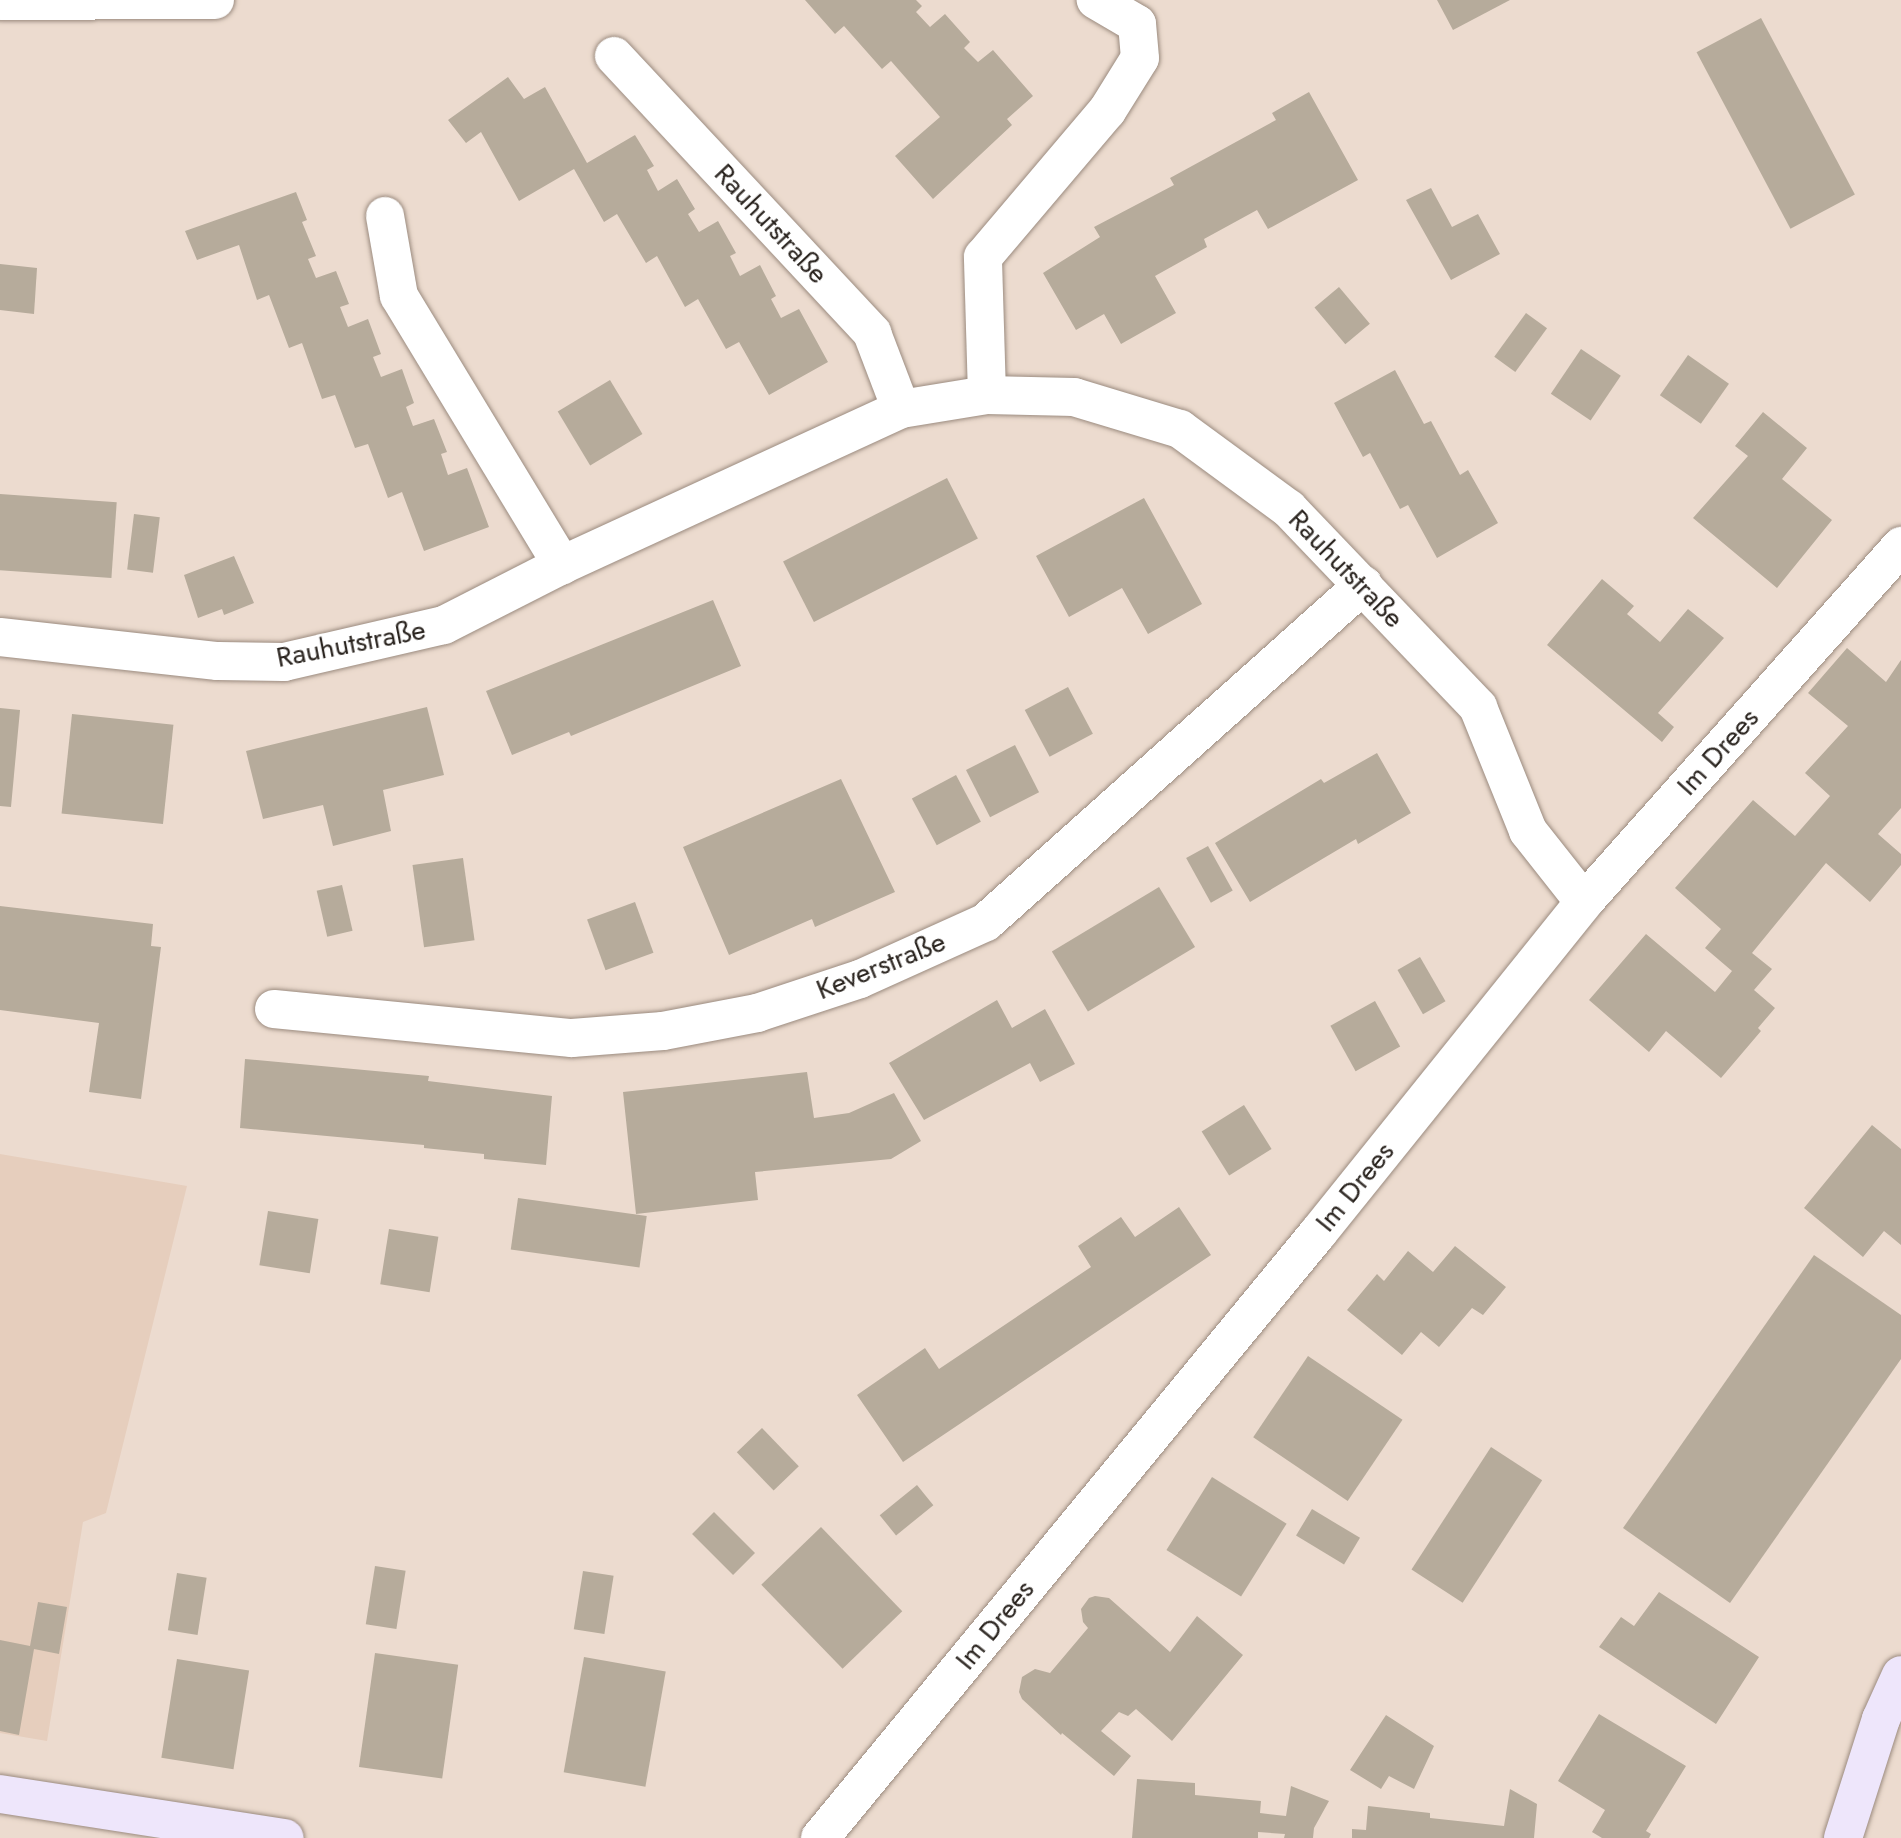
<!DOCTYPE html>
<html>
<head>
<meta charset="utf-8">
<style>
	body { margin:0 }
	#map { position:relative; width:1901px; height:1838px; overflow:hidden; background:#ecdbcf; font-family:Jost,sans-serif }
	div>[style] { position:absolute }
	.built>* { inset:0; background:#e6cebd }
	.building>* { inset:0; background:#b6ab9b; transform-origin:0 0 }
	.roads { filter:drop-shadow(0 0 2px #9b8b7f) drop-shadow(0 0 2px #9b8b7f) }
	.street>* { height:38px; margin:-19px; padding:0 19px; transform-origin:19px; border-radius:19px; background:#fff }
	.secondary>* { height:38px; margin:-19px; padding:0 19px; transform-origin:19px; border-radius:19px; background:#eee6fb }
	span { translate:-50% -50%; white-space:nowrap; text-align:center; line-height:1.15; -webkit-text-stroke:5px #fff; paint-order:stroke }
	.street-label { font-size:28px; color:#2a241f }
</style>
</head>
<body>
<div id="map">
	<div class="built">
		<i style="clip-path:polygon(0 1154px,187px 1186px,106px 1513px,83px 1522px,47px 1741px,0 1733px)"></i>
	</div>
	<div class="building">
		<i style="clip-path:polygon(805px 0,916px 0,922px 6px,916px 12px,930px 27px,945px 14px,970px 42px,964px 48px,978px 62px,993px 50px,1033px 96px,1007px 119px,1012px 125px,933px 199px,895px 156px,940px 117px,891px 61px,882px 69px,844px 26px,835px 34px)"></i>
		<i style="clip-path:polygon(1437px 0,1510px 0,1453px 30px)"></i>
		<i style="left:1761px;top:18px;width:200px;height:73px;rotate:62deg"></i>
		<i style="clip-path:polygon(508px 77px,524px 99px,545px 87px,587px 163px,635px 135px,654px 166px,647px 170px,658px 191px,677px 179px,695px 209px,688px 214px,699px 232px,718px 221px,736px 253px,730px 256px,740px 276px,760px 265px,776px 296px,771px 299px,781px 318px,799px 309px,828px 362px,769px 395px,739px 342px,726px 349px,698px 299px,685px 307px,657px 256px,646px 263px,617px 214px,604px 222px,574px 169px,519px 201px,481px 132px,466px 143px,448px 120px)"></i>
		<i style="clip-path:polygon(1309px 92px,1358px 180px,1268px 229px,1257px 210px,1204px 239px,1207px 247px,1155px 276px,1176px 313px,1121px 344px,1104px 314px,1076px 330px,1043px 273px,1100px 237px,1094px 227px,1174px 185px,1170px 178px,1276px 120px,1272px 113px)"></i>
		<i style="clip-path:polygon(1431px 188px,1452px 227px,1478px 214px,1500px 254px,1451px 280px,1406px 200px)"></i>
		<i style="clip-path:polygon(296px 192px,307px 220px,302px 222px,316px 256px,308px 259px,316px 278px,336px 271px,349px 304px,340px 307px,348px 327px,368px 319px,381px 354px,373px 357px,381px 377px,402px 369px,414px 403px,406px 407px,413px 426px,434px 419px,447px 452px,441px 454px,448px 475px,467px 468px,489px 527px,424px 551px,402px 492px,388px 498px,368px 444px,355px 448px,335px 395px,322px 399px,302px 343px,289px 348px,269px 295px,257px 300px,239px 245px,197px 260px,185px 231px)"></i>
		<i style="clip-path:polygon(0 264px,37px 268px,34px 314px,0 310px)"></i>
		<i style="left:1339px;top:287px;width:48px;height:32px;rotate:50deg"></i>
		<i style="left:1526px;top:313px;width:26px;height:54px;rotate:36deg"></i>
		<i style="left:1581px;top:349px;width:48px;height:54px;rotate:34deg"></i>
		<i style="left:1688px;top:355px;width:50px;height:49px;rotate:35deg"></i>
		<i style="clip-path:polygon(1395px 370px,1424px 424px,1431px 421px,1460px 475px,1468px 470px,1498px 523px,1437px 558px,1408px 505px,1400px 509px,1370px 453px,1363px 457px,1334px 403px)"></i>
		<i style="left:610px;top:380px;width:63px;height:61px;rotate:59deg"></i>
		<i style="clip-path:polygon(1763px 412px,1807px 448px,1782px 479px,1832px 520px,1777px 588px,1693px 518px,1748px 456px,1735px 446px)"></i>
		<i style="left:947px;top:478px;width:68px;height:184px;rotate:63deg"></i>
		<i style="left:0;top:494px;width:117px;height:76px;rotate:4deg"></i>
		<i style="clip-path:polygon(1144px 498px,1202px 604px,1148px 634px,1122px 588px,1069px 617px,1036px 556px)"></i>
		<i style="left:134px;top:514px;width:26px;height:56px;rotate:7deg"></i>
		<i style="clip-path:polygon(234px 556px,254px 603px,224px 615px,222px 609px,198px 618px,184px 575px)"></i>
		<i style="clip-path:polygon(1602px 579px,1634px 606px,1627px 614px,1660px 642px,1688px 609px,1724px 638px,1658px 713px,1674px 727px,1662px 742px,1547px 645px)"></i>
		<i style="clip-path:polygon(713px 600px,741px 666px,571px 736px,569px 732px,512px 755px,486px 691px)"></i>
		<i style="clip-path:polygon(1847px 648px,1886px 682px,1901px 660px,1901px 808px,1878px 834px,1901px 854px,1901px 865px,1870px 902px,1826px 863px,1788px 909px,1752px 953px,1772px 969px,1754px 990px,1775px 1008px,1758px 1028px,1761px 1031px,1721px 1078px,1666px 1031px,1649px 1052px,1589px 1000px,1646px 934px,1715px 992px,1732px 971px,1705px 948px,1721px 929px,1675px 888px,1753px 800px,1795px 836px,1830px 796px,1805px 773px,1848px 726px,1808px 693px)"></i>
		<i style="left:1068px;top:687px;width:53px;height:49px;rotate:62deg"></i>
		<i style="clip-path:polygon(427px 707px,444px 775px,383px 790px,391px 831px,333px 846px,323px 805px,263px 819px,246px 751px)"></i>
		<i style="clip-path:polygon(0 708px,20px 710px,11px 807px,0 806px)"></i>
		<i style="left:72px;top:714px;width:102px;height:100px;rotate:6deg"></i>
		<i style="left:1015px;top:745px;width:53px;height:55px;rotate:63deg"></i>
		<i style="clip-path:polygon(1377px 753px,1411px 813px,1358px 844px,1356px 839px,1250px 902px,1215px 843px,1321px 779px,1324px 783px)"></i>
		<i style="left:956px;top:775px;width:53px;height:50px;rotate:62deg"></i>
		<i style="clip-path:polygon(841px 779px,895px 892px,815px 927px,812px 919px,729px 955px,683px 847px)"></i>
		<i style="left:1208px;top:846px;width:51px;height:25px;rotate:61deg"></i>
		<i style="left:463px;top:858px;width:83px;height:51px;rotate:82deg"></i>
		<i style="left:342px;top:885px;width:47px;height:26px;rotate:77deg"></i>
		<i style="left:1159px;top:887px;width:70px;height:125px;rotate:59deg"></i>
		<i style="left:635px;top:902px;width:54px;height:51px;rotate:70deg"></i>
		<i style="clip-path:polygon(0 906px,153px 924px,151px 946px,161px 947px,141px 1099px,89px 1092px,99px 1023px,0 1010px)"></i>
		<i style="left:1420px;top:957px;width:51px;height:26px;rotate:60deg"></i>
		<i style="clip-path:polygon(997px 1000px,1012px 1028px,1045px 1009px,1075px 1064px,1040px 1082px,1030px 1063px,924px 1120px,889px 1063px)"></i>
		<i style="left:1375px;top:1001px;width:52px;height:51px;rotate:61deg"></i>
		<i style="clip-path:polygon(245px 1059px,429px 1076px,428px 1081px,552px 1096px,546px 1165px,484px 1159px,484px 1154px,424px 1148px,424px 1145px,240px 1128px)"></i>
		<i style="clip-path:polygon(807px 1072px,814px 1118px,849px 1113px,894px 1093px,921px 1141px,891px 1159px,755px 1172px,758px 1200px,636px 1214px,623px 1092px)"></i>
		<i style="left:1244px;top:1105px;width:52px;height:50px;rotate:58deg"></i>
		<i style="clip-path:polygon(1872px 1125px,1901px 1149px,1901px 1245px,1884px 1231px,1863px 1257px,1804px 1208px)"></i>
		<i style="left:518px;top:1198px;width:130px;height:52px;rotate:8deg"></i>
		<i style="clip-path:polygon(1179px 1207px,1211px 1255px,903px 1462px,857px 1395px,925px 1348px,939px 1369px,1091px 1267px,1078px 1246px,1121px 1217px,1135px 1237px)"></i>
		<i style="left:268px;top:1211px;width:51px;height:55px;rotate:9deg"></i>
		<i style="left:389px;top:1229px;width:50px;height:56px;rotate:9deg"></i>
		<i style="clip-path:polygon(1455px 1246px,1506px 1287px,1483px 1315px,1472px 1308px,1439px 1347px,1421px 1332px,1402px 1355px,1347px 1310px,1377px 1274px,1384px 1281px,1408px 1251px,1433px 1272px)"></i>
		<i style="clip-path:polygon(1814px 1255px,1901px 1315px,1901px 1359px,1730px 1603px,1623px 1528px)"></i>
		<i style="left:1308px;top:1356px;width:114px;height:98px;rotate:34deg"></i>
		<i style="left:762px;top:1428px;width:53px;height:35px;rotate:46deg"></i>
		<i style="left:1491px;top:1447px;width:61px;height:146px;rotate:33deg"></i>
		<i style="left:1212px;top:1477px;width:88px;height:86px;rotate:32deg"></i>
		<i style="left:917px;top:1485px;width:26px;height:48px;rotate:51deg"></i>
		<i style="left:1312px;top:1509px;width:56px;height:31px;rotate:31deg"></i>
		<i style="left:714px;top:1512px;width:58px;height:31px;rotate:45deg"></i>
		<i style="left:821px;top:1527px;width:117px;height:83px;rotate:46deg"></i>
		<i style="left:375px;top:1566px;width:31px;height:59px;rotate:9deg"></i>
		<i style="left:583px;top:1571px;width:31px;height:59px;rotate:9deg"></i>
		<i style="left:177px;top:1573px;width:30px;height:58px;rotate:9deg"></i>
		<i style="clip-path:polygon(1659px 1592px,1759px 1657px,1716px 1724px,1599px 1647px,1621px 1617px,1634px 1626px)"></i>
		<i style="clip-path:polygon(1095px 1596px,1109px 1598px,1170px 1652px,1197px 1616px,1243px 1655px,1172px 1741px,1136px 1709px,1128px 1716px,1119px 1712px,1101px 1731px,1131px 1756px,1114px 1776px,1062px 1733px,1061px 1735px,1022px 1699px,1019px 1692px,1022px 1677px,1035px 1669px,1050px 1673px,1088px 1628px,1083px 1622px,1081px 1609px,1089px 1598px)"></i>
		<i style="clip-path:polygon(38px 1602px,67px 1607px,59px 1654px,34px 1649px,19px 1735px,0 1731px,0 1640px,30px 1646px)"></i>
		<i style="left:375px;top:1653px;width:84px;height:115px;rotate:8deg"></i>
		<i style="left:584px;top:1657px;width:83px;height:117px;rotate:10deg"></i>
		<i style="left:177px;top:1659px;width:73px;height:100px;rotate:9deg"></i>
		<i style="clip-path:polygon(1599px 1714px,1686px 1766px,1646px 1831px,1651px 1834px,1649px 1838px,1602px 1838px,1592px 1832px,1605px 1810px,1558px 1781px)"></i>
		<i style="clip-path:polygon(1386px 1715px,1434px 1746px,1414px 1789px,1389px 1776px,1381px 1789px,1350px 1770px)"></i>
		<i style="clip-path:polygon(1137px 1779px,1195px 1783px,1195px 1795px,1261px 1801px,1260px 1813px,1286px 1816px,1291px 1786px,1329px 1801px,1314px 1828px,1313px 1838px,1284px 1838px,1285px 1834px,1258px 1832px,1258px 1838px,1132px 1838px)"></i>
		<i style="clip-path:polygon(1510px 1789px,1537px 1804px,1534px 1838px,1352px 1838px,1352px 1829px,1366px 1830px,1368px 1806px,1430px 1813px,1430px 1818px,1504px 1826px)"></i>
	</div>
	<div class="roads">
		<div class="street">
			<i style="left:0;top:1px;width:215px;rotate:-0.3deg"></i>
			<i style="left:614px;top:56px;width:379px;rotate:47deg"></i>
			<i style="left:872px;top:333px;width:81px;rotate:69.1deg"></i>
			<i style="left:385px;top:216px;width:81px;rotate:80.1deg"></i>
			<i style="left:399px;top:296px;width:315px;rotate:58.8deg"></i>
			<i style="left:987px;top:395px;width:138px;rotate:-91.7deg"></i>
			<i style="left:983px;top:257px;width:192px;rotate:-49.7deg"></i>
			<i style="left:1107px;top:111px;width:62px;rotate:-58.1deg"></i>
			<i style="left:1140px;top:58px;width:34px;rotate:-95deg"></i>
			<i style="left:1137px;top:24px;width:48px;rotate:-149.7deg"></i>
			<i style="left:0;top:637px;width:219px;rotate:6.3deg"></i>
			<i style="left:218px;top:661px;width:66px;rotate:0.9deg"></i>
			<i style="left:284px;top:662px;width:164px;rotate:-13deg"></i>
			<i style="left:444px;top:625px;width:132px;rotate:-27deg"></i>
			<i style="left:562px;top:565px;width:373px;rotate:-24.7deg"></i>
			<i style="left:901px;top:409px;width:87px;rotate:-9.2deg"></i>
			<i style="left:987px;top:395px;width:87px;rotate:1.3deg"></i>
			<i style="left:1074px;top:397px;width:111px;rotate:16.8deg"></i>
			<i style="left:1180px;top:429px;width:135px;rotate:36.3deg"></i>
			<i style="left:1289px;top:509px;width:274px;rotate:46.3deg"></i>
			<i style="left:1478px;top:707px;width:134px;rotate:68deg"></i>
			<i style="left:1528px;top:831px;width:90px;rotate:51.7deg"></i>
			<i style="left:274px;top:1009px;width:299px;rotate:5.6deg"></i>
			<i style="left:572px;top:1038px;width:91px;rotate:-4.4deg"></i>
			<i style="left:663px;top:1031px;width:96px;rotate:-10.8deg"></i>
			<i style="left:757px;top:1013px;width:108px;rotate:-18.3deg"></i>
			<i style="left:860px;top:979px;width:138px;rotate:-24.3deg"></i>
			<i style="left:986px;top:922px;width:506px;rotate:-41.79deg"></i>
			<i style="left:820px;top:1838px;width:784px;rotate:-50.54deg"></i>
			<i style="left:1318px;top:1233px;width:425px;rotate:-51.2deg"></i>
			<i style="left:1584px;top:902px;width:477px;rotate:-48.3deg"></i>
		</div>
		<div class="secondary">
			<i style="left:0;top:1794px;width:288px;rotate:8.8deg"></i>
			<i style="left:1843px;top:1838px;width:125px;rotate:-72.3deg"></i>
			<i style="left:1881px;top:1719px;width:48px;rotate:-65.6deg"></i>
		</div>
	</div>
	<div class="street-label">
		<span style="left:771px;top:224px;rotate:47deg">Rauhutstraße</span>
		<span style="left:1346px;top:569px;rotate:46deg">Rauhutstraße</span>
		<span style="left:351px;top:644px;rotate:-11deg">Rauhutstraße</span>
		<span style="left:1718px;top:752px;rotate:-48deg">Im Drees</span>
		<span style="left:881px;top:966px;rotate:-22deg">Keverstraße</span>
		<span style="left:1355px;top:1187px;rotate:-51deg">Im Drees</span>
		<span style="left:995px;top:1625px;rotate:-51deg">Im Drees</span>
	</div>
</div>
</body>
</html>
